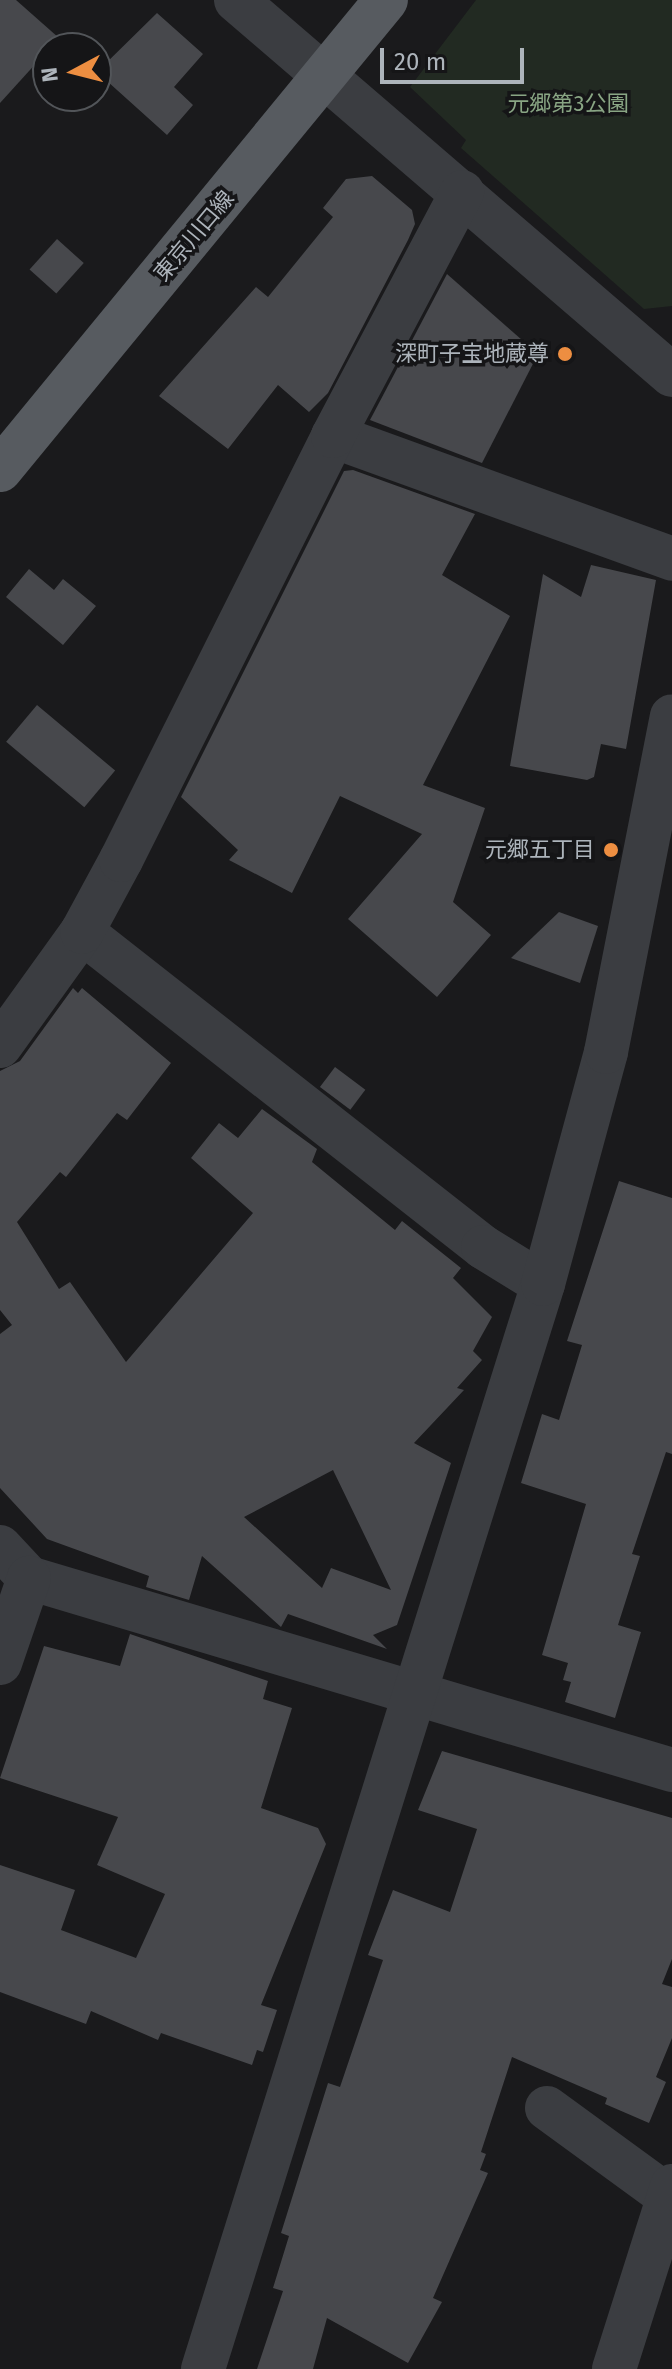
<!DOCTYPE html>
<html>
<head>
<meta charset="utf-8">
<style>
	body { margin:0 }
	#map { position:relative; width:672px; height:2369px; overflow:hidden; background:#1a1a1c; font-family:"Fira Sans","Noto Sans JP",sans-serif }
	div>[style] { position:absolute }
	.green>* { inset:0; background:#222a22 }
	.building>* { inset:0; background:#47484c; transform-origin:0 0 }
	.minor>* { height:44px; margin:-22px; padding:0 22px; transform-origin:22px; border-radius:22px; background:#3b3d41 }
	.major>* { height:44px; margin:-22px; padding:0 22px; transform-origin:22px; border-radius:22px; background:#575b60 }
	.dots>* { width:22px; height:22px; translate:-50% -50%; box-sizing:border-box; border:4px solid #151517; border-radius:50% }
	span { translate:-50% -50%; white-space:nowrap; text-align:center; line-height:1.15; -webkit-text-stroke:7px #151517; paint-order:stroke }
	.park-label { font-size:22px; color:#89a584 }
	.street-label { font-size:22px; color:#adb4bb }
	.poi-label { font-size:22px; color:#adb4bb }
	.right { translate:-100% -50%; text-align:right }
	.north { position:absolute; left:32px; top:32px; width:80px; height:80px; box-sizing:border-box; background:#151517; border:2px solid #525559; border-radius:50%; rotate:263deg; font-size:22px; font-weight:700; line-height:32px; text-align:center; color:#adb4bb }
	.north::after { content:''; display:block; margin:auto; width:28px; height:36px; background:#ed8e41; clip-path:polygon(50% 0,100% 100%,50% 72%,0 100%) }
	.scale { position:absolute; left:380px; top:48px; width:144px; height:36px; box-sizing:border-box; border:4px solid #adb4bb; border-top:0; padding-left:10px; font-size:24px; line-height:28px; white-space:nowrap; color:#adb4bb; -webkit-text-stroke:6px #151517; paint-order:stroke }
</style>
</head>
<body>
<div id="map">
	<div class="green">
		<i style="clip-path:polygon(476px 0,672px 0,672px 306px,644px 309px,461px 148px,466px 140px,410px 87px)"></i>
	</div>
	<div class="building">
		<i style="clip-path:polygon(0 0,16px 0,59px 38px,0 103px)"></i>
		<i style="clip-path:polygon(157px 13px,203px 54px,174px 87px,193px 105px,167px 135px,97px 72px)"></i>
		<i style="clip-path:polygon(372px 176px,412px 210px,415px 224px,408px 240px,328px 393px,309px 412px,278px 385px,228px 449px,159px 396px,256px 287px,268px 297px,333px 217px,323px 208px,346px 179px)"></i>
		<i style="left:57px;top:239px;width:36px;height:41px;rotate:42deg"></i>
		<i style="clip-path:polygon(447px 274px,538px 354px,482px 463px,370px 420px)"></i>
		<i style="clip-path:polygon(353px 470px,475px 514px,442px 575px,510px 616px,423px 785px,485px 808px,453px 902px,491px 935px,437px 997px,348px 919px,422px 834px,340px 796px,292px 893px,229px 860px,238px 850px,181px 797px,344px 471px)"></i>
		<i style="clip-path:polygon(591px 565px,656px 580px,626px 749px,601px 744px,594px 777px,587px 780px,510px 766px,543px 574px,581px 597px)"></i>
		<i style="clip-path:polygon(29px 569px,54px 590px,63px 579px,96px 606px,63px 645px,6px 597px)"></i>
		<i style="left:37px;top:705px;width:102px;height:48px;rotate:40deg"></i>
		<i style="clip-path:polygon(559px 912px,598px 926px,580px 983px,511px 958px)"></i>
		<i style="clip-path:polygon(evenodd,73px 988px,78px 993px,82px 988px,171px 1063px,127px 1120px,117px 1113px,66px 1177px,60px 1172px,17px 1222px,59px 1289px,70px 1282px,126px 1362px,253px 1213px,191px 1158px,219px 1123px,238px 1138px,262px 1109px,317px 1149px,312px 1162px,395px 1230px,402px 1221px,461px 1268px,453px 1278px,492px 1317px,473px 1351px,482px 1360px,457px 1388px,464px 1390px,414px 1443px,451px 1463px,397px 1625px,373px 1635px,387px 1649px,288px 1614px,281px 1627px,202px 1556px,189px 1600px,146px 1587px,149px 1576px,47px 1539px,0 1488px,0 1334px,12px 1325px,0 1310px,0 1071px,20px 1061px,73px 988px,333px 1470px,391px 1590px,331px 1568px,322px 1588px,244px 1517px,333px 1470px)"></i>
		<i style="left:335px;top:1067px;width:38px;height:25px;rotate:37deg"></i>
		<i style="clip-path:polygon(619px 1181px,672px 1198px,672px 1454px,666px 1452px,632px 1554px,640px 1556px,618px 1625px,641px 1632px,615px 1718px,565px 1702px,571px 1682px,563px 1680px,568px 1663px,542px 1655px,586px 1504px,521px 1483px,542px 1414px,559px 1420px,582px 1345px,567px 1341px)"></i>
		<i style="clip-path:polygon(130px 1634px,268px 1681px,263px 1699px,292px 1708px,261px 1808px,318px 1828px,326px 1844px,261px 2005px,277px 2010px,263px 2052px,257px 2050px,252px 2065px,161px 2033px,158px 2040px,91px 2011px,86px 2024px,0 1992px,0 1865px,75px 1890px,61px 1930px,136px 1958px,165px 1894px,97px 1865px,118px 1817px,0 1778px,44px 1646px,120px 1666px)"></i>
		<i style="clip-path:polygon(442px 1751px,672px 1818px,672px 1959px,662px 1984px,672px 1987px,672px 2038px,656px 2077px,666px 2082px,649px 2123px,605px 2104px,607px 2098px,512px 2057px,481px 2152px,486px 2154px,480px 2170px,488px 2173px,433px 2298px,442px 2302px,408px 2363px,327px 2318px,313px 2369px,257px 2369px,283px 2291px,273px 2288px,289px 2236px,281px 2233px,328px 2083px,340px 2087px,383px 1960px,368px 1955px,393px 1890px,450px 1912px,477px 1829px,418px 1810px)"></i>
	</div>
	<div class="minor">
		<i style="left:236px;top:0;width:575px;rotate:40.7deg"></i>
		<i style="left:333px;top:436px;width:361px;rotate:19.9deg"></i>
		<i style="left:82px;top:932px;width:510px;rotate:38.15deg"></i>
		<i style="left:483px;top:1247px;width:70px;rotate:31.7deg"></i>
		<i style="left:0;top:1046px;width:140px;rotate:-54.3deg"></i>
		<i style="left:82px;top:932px;width:82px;rotate:-61.6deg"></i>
		<i style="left:121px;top:860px;width:474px;rotate:-63.4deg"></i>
		<i style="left:333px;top:436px;width:276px;rotate:-62.1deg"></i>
		<i style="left:0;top:1547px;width:42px;rotate:46.9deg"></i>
		<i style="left:29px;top:1578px;width:671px;rotate:16.63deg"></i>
		<i style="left:0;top:1663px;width:90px;rotate:-71.2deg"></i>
		<i style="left:547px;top:2108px;width:151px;rotate:36.1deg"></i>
		<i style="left:203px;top:2369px;width:1137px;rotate:-72.6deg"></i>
		<i style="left:543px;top:1284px;width:240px;rotate:-74.8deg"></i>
		<i style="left:606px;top:1052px;width:342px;rotate:-78.9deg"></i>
		<i style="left:614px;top:2369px;width:192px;rotate:-72.4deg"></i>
	</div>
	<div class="major">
		<i style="left:0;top:470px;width:608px;rotate:-50.6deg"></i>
	</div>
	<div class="dots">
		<i style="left:565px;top:354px;background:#ed8e41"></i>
		<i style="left:611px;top:850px;background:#ed8e41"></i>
	</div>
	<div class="park-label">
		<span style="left:568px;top:104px">元郷第3公園</span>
	</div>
	<div class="street-label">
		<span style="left:194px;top:236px;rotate:-50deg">東京川口線</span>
	</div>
	<div class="poi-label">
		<span class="right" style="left:549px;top:354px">深町子宝地蔵尊</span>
		<span class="right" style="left:595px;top:850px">元郷五丁目</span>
	</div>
	<div class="north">N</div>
	<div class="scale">20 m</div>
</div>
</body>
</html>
